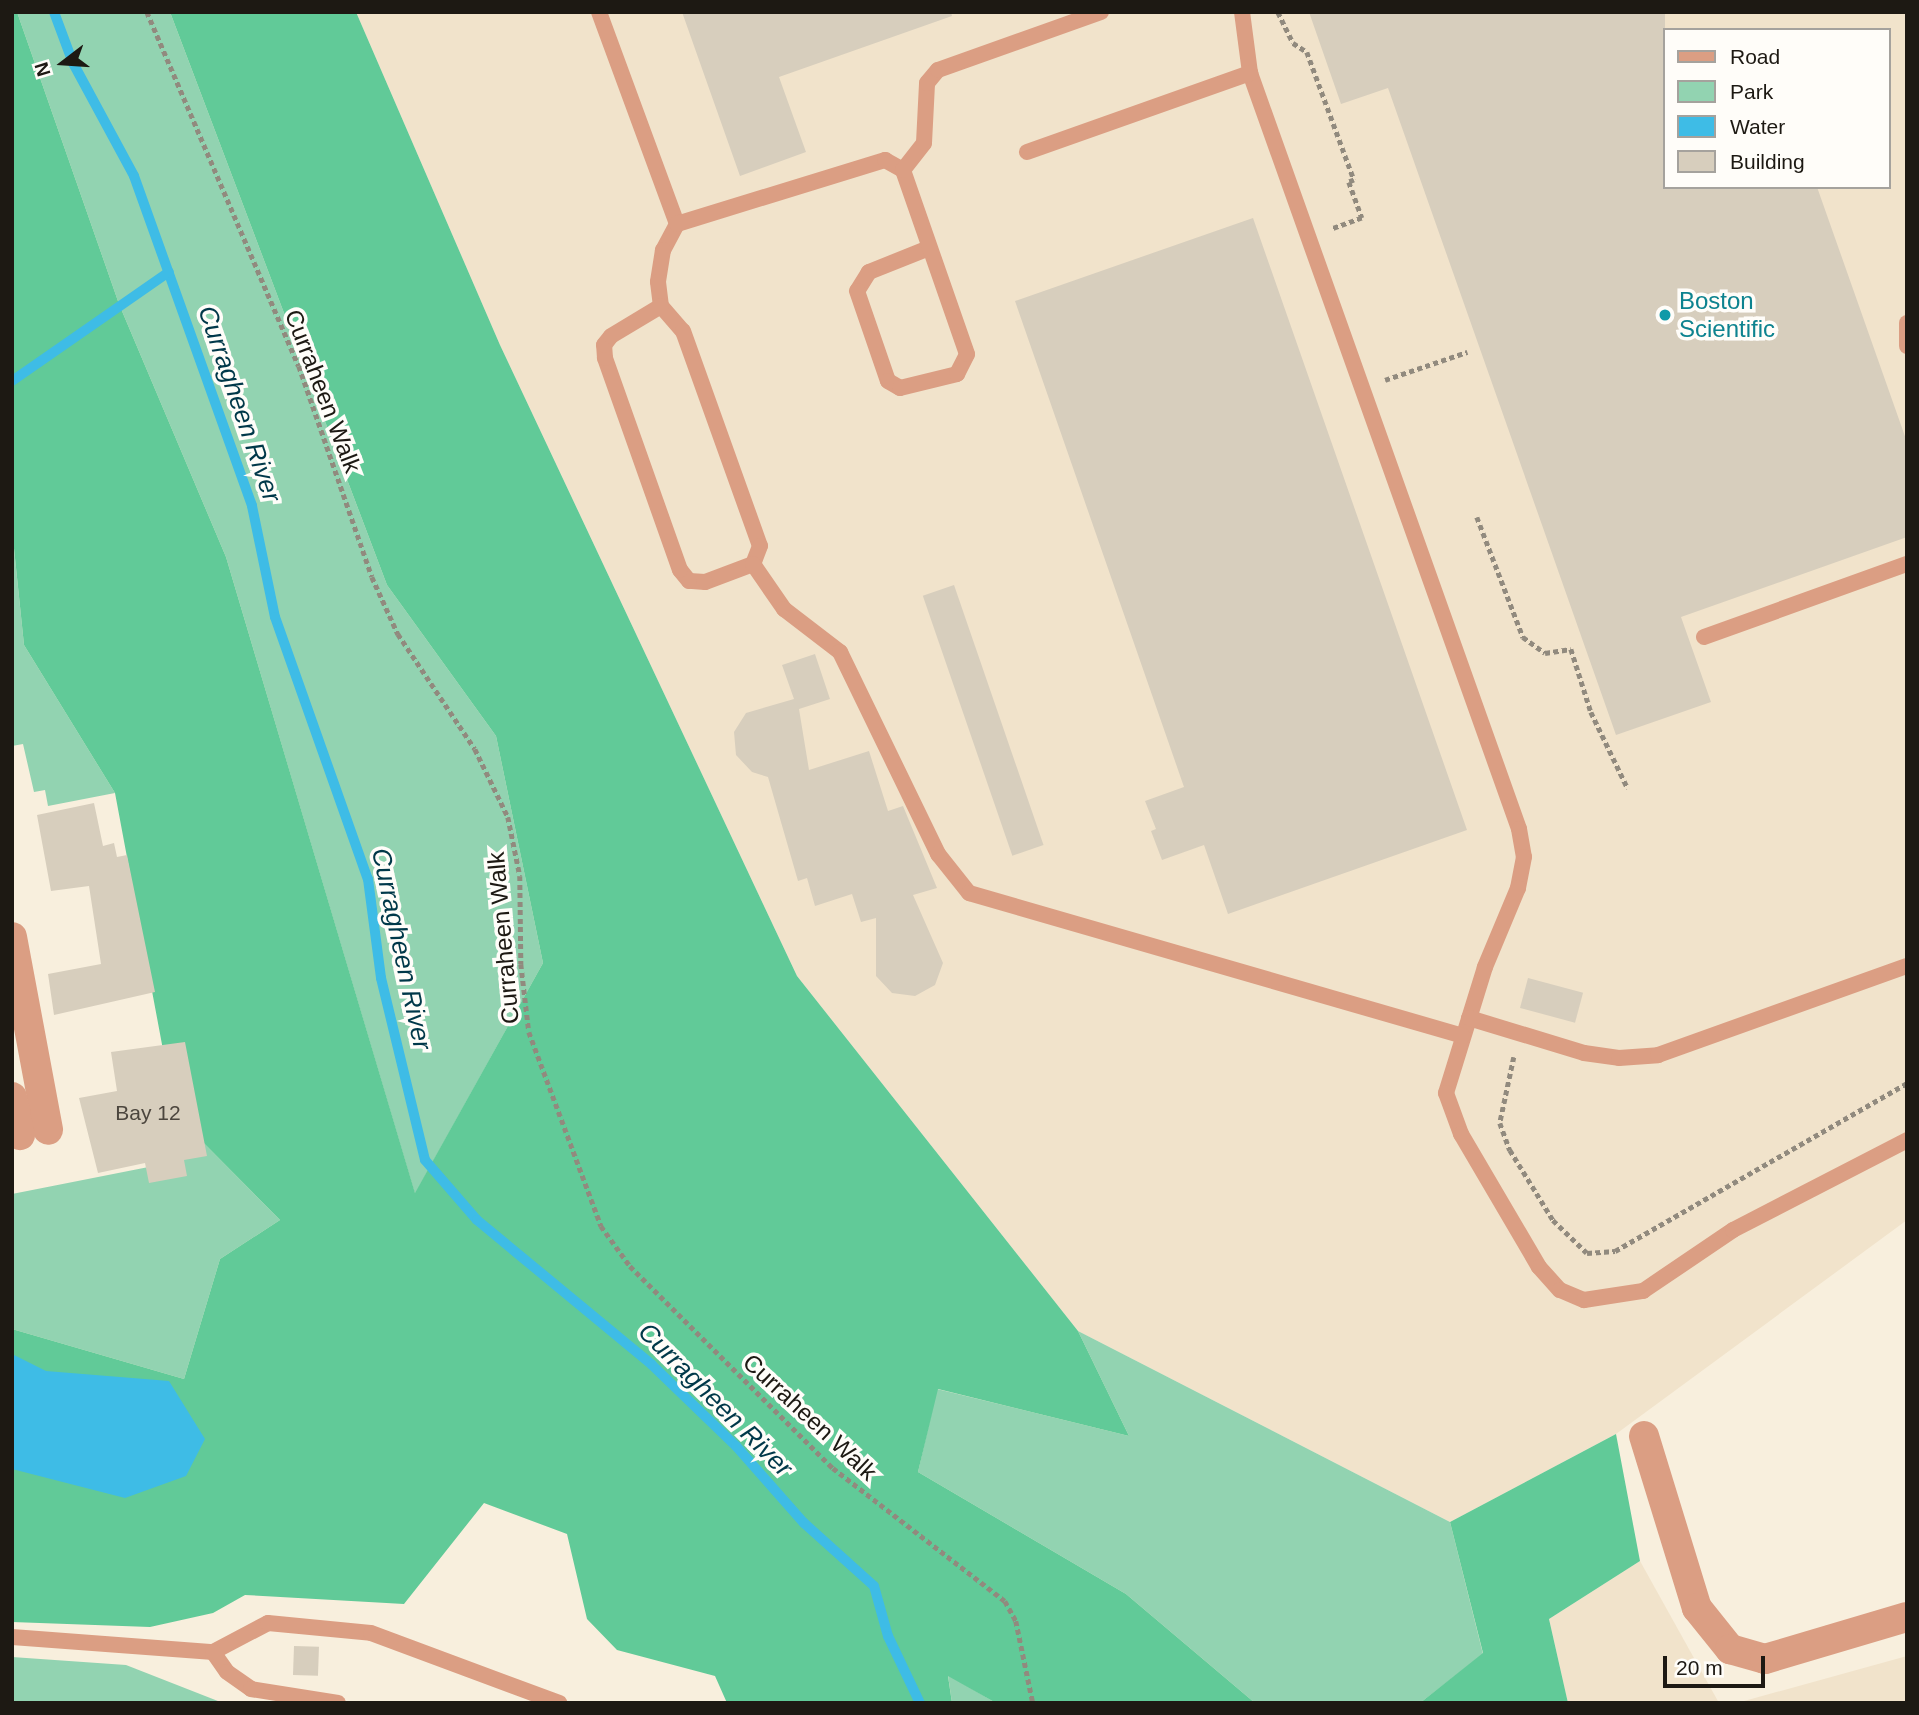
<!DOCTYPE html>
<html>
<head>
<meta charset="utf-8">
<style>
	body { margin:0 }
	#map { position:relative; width:1919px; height:1715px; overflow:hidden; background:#f8efdd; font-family:Arial,sans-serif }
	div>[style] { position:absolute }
	.built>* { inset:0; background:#f1e3cb }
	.green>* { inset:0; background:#92d3b1 }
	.forest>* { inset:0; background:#61ca98 }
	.water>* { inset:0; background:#3ebce6 }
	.stream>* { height:10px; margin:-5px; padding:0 5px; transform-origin:5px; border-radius:5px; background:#3ebce6 }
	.building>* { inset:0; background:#d7cebd; transform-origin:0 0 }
	.path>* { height:4.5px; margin-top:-2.25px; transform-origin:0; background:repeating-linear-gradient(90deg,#918a7e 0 5px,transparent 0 8.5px) }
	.service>* { height:16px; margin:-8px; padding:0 8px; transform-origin:8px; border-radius:8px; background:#db9e83 }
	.minor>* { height:30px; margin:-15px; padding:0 15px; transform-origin:15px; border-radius:15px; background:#db9e83 }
	.dots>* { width:19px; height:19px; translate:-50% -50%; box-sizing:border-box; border:4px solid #fffdf9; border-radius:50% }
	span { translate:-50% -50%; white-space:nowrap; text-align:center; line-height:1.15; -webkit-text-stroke:7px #fffdf9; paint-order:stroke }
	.number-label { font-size:21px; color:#4c463e }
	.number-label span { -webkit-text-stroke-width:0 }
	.culture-label { font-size:24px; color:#0d838f }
	.left { translate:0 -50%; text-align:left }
	.street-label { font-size:24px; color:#1d1913 }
	.water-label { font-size:26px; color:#003849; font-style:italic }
	.frame { position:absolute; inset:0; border:14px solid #1d1913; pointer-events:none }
	.legend { position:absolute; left:1663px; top:28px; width:228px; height:161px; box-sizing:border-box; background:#fffdf9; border:2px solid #a5a29d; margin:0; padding:9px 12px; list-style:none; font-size:21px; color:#1d1913 }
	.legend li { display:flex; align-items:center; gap:14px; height:35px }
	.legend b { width:35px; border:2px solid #a5a29d }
	.north { position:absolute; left:28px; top:28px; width:70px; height:70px; -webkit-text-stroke:5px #fffdf9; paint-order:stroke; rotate:253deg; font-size:19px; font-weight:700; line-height:28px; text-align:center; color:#1d1913 }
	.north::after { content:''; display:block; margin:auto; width:24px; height:32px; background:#1d1913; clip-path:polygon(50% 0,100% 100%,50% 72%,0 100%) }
	.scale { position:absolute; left:1663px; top:1656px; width:102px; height:32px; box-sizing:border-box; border:4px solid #1d1913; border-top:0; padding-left:9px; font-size:21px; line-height:24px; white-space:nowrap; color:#1d1913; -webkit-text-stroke:5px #fffdf9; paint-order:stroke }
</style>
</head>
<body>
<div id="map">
	<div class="built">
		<i style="clip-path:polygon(evenodd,356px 12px,1907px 12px,1907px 1220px,1616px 1434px,1450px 1522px,1078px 1331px,797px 976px,500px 345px,356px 12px,1665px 30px,1889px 30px,1889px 187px,1665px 187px,1665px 30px)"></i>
		<i style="clip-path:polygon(1640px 1561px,1719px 1703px,1568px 1703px,1549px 1619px)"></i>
		<i style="clip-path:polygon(1907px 1656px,1907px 1703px,1737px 1703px)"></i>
	</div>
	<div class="green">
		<i style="clip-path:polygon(17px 12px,170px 12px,387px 585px,496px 736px,543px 963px,415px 1194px,226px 557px,119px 304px)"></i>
		<i style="clip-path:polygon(12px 529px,24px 645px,115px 793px,48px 806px,45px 790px,34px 792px,23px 744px,12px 746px)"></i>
		<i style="clip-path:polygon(175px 1114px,280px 1220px,220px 1259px,184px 1379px,12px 1329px,12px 1194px,184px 1160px)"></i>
		<i style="clip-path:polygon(1078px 1331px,1450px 1522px,1483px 1654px,1420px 1703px,1255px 1703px,1126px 1594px,918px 1472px,937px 1389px,1129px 1436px)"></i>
		<i style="clip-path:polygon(12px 1657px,126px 1665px,223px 1703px,12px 1703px)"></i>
		<i style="clip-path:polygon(948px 1675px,996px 1703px,952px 1703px)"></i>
	</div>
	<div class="forest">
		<i style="clip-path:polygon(12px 12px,17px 12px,119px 304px,226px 557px,415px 1193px,543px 963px,496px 736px,387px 585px,170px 12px,356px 12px,500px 345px,797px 976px,1078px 1331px,1129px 1436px,938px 1389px,918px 1472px,1126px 1594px,1255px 1703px,996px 1703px,948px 1676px,952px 1703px,727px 1703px,715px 1676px,617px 1650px,587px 1619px,567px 1534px,484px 1503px,404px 1604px,245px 1595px,213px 1613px,150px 1627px,12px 1622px,12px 1329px,184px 1379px,220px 1259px,280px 1220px,175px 1114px,115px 793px,24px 645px,12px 529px)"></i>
		<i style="clip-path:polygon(1616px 1434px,1640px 1561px,1549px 1619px,1568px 1703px,1420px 1703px,1483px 1653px,1450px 1522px)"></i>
	</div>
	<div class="water">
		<i style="clip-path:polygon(12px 1354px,46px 1371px,169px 1381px,205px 1439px,186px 1476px,125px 1498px,12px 1469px)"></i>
	</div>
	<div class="stream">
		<i style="left:54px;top:12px;width:54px;rotate:69.6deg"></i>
		<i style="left:73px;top:63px;width:128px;rotate:61.6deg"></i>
		<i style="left:134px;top:176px;width:350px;rotate:70.3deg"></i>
		<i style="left:252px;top:506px;width:113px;rotate:78.3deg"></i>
		<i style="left:275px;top:617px;width:278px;rotate:70.5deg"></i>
		<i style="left:368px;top:879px;width:100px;rotate:82.5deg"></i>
		<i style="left:381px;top:978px;width:187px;rotate:76.4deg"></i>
		<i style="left:425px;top:1160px;width:79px;rotate:49.1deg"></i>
		<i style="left:477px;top:1220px;width:227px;rotate:39.6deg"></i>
		<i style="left:652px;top:1365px;width:117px;rotate:44deg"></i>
		<i style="left:736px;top:1446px;width:103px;rotate:48.6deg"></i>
		<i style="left:804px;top:1523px;width:94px;rotate:42deg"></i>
		<i style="left:874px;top:1586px;width:52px;rotate:74.4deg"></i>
		<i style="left:888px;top:1636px;width:74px;rotate:64.5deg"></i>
		<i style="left:12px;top:381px;width:191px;rotate:-34.8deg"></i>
	</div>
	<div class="building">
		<i style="clip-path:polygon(682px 12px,951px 12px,952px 16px,779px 77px,806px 152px,740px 176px)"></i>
		<i style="clip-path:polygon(1309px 12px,1665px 12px,1665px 187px,1817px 187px,1907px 442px,1907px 537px,1681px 617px,1711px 702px,1616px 735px,1388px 88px,1341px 104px)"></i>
		<i style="clip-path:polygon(1253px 218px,1467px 830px,1228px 914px,1204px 845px,1162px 860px,1151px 831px,1156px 829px,1145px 801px,1184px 787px,1015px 301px)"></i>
		<i style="left:954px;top:585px;width:275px;height:33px;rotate:71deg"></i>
		<i style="clip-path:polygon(815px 654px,830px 699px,799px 709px,809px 770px,869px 751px,888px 811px,903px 806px,937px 888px,913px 895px,943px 963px,935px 985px,915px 996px,892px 993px,876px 976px,876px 918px,861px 922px,852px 894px,815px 906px,807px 878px,798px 881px,768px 777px,752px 772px,736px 755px,734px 732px,746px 713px,794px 699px,782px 665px)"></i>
		<i style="clip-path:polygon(94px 803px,103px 846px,114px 843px,117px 857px,127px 855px,155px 992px,54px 1015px,48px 974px,101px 964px,89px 886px,51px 891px,37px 815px)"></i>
		<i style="left:1528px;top:978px;width:57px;height:31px;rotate:15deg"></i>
		<i style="clip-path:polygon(185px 1042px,207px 1156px,184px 1160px,187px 1176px,149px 1183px,145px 1163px,98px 1173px,79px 1098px,117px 1091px,111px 1052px)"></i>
		<i style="left:294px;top:1646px;width:25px;height:29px;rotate:2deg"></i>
	</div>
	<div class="path">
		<i style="left:147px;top:12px;width:385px;rotate:66.8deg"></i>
		<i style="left:299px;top:366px;width:223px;rotate:70.9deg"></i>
		<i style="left:372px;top:577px;width:63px;rotate:65.5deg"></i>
		<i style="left:398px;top:634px;width:138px;rotate:56.2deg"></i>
		<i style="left:475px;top:749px;width:76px;rotate:64.1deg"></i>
		<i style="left:508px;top:817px;width:60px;rotate:78.5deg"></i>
		<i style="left:520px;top:876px;width:88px;rotate:89.3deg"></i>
		<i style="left:521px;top:964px;width:68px;rotate:83.3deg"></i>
		<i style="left:529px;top:1032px;width:207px;rotate:69.6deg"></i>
		<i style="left:601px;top:1226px;width:49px;rotate:54.1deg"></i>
		<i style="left:630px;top:1266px;width:286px;rotate:44.9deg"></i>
		<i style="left:833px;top:1468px;width:217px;rotate:37.7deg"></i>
		<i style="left:1005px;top:1601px;width:23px;rotate:61deg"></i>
		<i style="left:1016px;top:1621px;width:84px;rotate:78.3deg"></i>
		<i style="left:1278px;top:12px;width:34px;rotate:64deg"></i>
		<i style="left:1293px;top:43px;width:17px;rotate:33deg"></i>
		<i style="left:1307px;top:52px;width:136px;rotate:69.8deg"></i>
		<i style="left:1354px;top:180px;width:5px;rotate:158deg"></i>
		<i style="left:1349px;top:182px;width:38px;rotate:70deg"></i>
		<i style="left:1362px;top:218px;width:32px;rotate:160deg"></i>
		<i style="left:1385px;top:380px;width:87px;rotate:-18.9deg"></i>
		<i style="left:1477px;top:517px;width:129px;rotate:69deg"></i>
		<i style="left:1523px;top:637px;width:27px;rotate:36deg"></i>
		<i style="left:1545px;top:653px;width:26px;rotate:-9deg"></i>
		<i style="left:1571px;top:649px;width:66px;rotate:72.4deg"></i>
		<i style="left:1591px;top:712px;width:85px;rotate:64.3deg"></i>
		<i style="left:1514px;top:1057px;width:67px;rotate:102deg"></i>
		<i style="left:1500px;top:1123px;width:29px;rotate:70deg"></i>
		<i style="left:1510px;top:1150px;width:82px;rotate:58.4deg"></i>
		<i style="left:1553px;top:1220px;width:47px;rotate:44.1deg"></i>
		<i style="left:1587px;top:1253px;width:28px;rotate:-4deg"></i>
		<i style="left:1615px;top:1251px;width:337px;rotate:-29.9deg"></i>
	</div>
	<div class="service">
		<i style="left:599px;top:12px;width:226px;rotate:69.8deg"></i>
		<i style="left:677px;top:224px;width:30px;rotate:118deg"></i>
		<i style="left:663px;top:250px;width:32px;rotate:99deg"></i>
		<i style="left:658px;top:282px;width:24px;rotate:83deg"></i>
		<i style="left:661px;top:306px;width:33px;rotate:49deg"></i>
		<i style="left:683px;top:331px;width:228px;rotate:70.3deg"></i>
		<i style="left:760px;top:546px;width:19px;rotate:111deg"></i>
		<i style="left:753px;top:564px;width:51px;rotate:159.4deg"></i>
		<i style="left:705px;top:582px;width:16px;rotate:-176deg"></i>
		<i style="left:689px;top:581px;width:14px;rotate:-129deg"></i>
		<i style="left:680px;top:570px;width:225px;rotate:-109.5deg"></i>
		<i style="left:605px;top:358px;width:13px;rotate:-94deg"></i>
		<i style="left:604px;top:345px;width:11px;rotate:-52deg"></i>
		<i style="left:611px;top:336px;width:58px;rotate:-31deg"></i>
		<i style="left:1242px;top:12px;width:62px;rotate:82.5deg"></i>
		<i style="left:1250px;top:73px;width:802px;rotate:70.41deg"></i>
		<i style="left:1519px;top:829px;width:28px;rotate:80deg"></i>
		<i style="left:1524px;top:857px;width:32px;rotate:101deg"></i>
		<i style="left:1518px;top:888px;width:86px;rotate:112.7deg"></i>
		<i style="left:1485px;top:967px;width:132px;rotate:107.2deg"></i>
		<i style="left:1446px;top:1093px;width:44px;rotate:69.9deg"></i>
		<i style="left:1461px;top:1134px;width:154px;rotate:59.6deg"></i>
		<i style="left:1539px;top:1267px;width:31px;rotate:48deg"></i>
		<i style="left:1560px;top:1290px;width:26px;rotate:23deg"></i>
		<i style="left:1584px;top:1300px;width:60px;rotate:-8.7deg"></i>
		<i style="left:1643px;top:1291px;width:109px;rotate:-34.1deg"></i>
		<i style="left:1733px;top:1230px;width:196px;rotate:-27.3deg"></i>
		<i style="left:1027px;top:152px;width:237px;rotate:-19.5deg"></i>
		<i style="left:677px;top:224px;width:218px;rotate:-17.1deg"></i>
		<i style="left:885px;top:160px;width:21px;rotate:29deg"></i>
		<i style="left:929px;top:248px;width:65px;rotate:158.2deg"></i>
		<i style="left:869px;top:272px;width:22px;rotate:122deg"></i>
		<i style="left:857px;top:291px;width:95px;rotate:71deg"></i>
		<i style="left:888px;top:381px;width:14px;rotate:30deg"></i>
		<i style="left:900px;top:388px;width:59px;rotate:-13.8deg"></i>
		<i style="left:957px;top:374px;width:22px;rotate:-63deg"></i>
		<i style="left:967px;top:354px;width:195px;rotate:-109.2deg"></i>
		<i style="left:903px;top:170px;width:34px;rotate:-52deg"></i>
		<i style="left:924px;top:143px;width:60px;rotate:-87.1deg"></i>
		<i style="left:927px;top:83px;width:17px;rotate:-50deg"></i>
		<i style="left:938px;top:70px;width:173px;rotate:-19.6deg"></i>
		<i style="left:1907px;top:323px;width:23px;rotate:90deg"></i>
		<i style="left:753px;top:564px;width:55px;rotate:55.4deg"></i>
		<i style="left:784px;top:609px;width:71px;rotate:37.5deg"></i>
		<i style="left:840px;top:652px;width:225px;rotate:64.1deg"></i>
		<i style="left:938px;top:854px;width:50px;rotate:51.5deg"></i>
		<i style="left:969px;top:893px;width:514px;rotate:16.14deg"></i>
		<i style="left:1704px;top:637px;width:216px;rotate:-19.8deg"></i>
		<i style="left:1469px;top:1018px;width:120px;rotate:16.9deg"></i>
		<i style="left:1584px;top:1053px;width:35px;rotate:8deg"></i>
		<i style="left:1619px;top:1058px;width:39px;rotate:-4deg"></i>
		<i style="left:1658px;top:1055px;width:264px;rotate:-19.7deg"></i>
		<i style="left:12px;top:1637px;width:202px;rotate:4.3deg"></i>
		<i style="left:213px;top:1652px;width:62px;rotate:-27.8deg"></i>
		<i style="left:268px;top:1623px;width:103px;rotate:5.5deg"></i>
		<i style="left:371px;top:1633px;width:201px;rotate:20.4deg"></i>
		<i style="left:213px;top:1652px;width:24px;rotate:55deg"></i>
		<i style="left:227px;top:1672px;width:29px;rotate:35deg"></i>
		<i style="left:251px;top:1689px;width:88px;rotate:9.1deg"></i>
	</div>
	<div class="minor">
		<i style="left:12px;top:937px;width:196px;rotate:79.4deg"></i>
		<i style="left:12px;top:1097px;width:39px;rotate:78deg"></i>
		<i style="left:1644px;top:1436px;width:180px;rotate:72.9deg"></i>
		<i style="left:1697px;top:1608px;width:53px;rotate:51.2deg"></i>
		<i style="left:1730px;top:1649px;width:36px;rotate:16deg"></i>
		<i style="left:1765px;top:1659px;width:148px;rotate:-16.5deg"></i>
	</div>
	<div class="dots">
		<i style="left:1665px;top:315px;background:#0f9aa8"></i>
	</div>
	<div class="number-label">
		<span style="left:148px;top:1113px">Bay 12</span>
	</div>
	<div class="culture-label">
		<span class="left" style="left:1679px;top:315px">Boston<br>Scientific</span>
	</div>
	<div class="street-label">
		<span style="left:323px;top:391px;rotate:69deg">Curraheen Walk</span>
		<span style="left:503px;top:938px;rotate:-95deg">Curraheen Walk</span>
		<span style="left:810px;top:1417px;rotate:43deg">Curraheen Walk</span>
	</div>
	<div class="water-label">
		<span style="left:239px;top:404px;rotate:71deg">Curragheen River</span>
		<span style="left:401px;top:949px;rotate:78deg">Curragheen River</span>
		<span style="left:715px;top:1400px;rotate:45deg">Curragheen River</span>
	</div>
	<div class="frame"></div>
	<ul class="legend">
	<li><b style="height:9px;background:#db9e83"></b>Road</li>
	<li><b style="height:19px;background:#92d3b1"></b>Park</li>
	<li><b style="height:19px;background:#3ebce6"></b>Water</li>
	<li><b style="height:19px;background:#d7cebd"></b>Building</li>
	</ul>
	<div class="north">N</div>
	<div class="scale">20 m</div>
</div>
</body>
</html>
